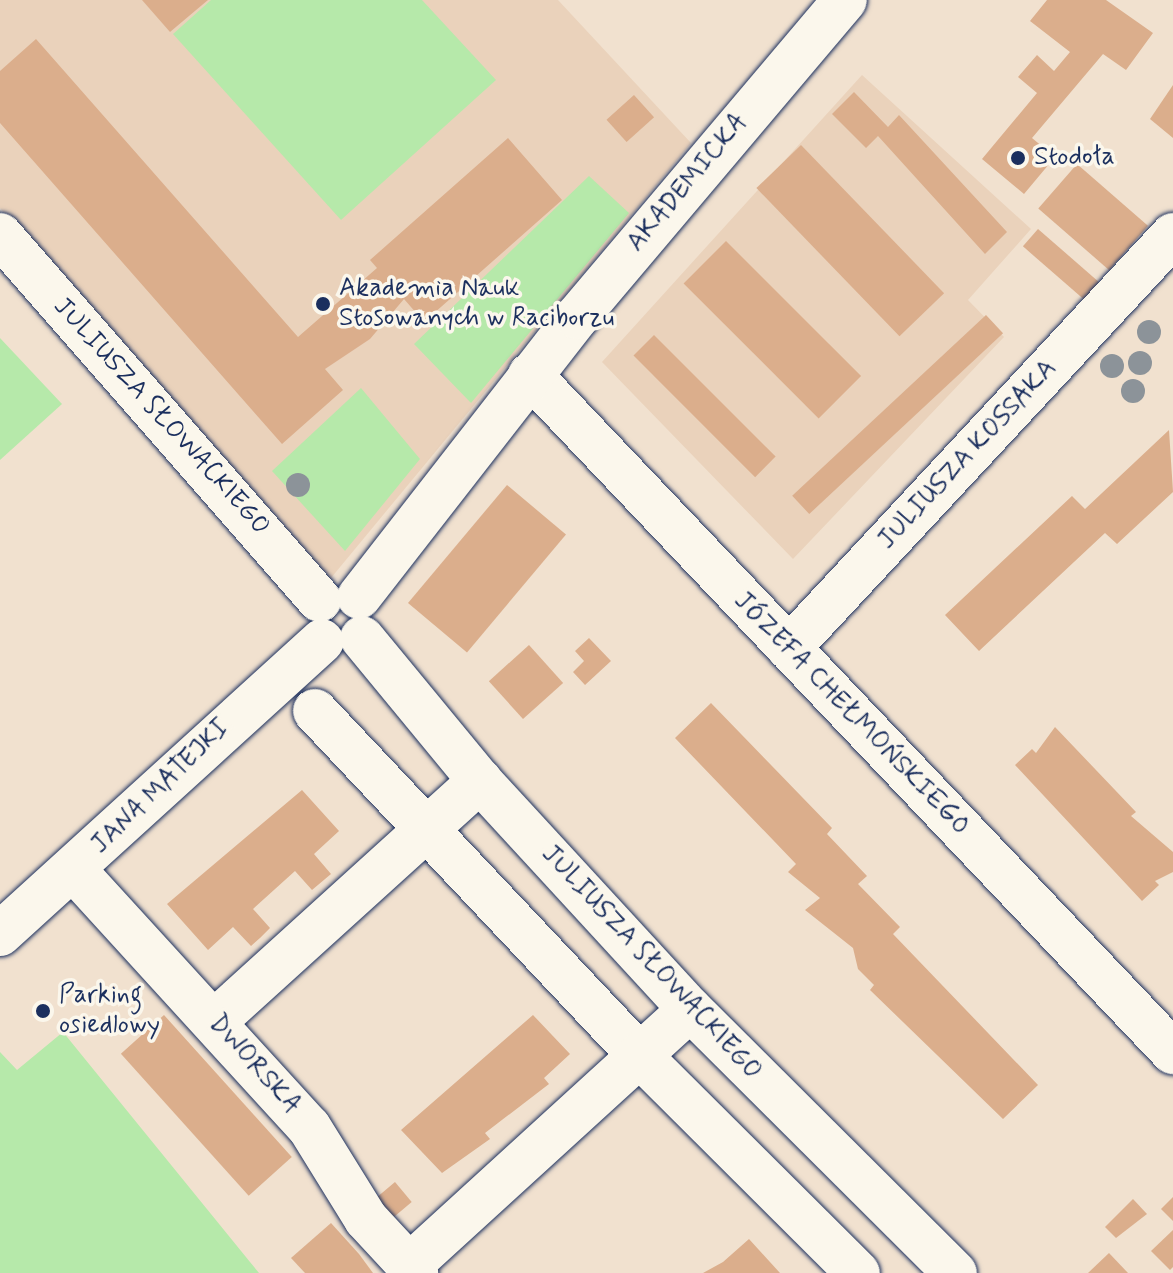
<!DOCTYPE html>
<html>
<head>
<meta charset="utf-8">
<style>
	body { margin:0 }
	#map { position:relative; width:1173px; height:1273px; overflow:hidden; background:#f1e1cf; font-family:Mynerve,sans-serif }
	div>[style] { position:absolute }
	.built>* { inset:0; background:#ead2bb }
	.green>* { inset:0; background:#b6e9aa }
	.building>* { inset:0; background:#dbae8c; transform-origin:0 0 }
	.roads { filter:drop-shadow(0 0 2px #1b2f5e) drop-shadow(0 0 2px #1b2f5e) }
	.minor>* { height:44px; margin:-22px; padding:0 22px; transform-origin:22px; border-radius:22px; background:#fbf7ec }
	.trees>* { width:24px; height:24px; margin:-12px; border-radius:50%; background:#8c9399 }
	.dots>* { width:22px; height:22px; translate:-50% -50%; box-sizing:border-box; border:4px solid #fbf7ec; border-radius:50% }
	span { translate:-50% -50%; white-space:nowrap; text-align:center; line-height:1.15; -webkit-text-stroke:7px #fbf7ec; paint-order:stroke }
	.poi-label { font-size:26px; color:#1b2f5e }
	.left { translate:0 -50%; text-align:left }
	.street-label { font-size:26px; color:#1b2f5e }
</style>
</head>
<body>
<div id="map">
	<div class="built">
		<i style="clip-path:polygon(0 0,558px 0,691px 143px,326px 584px,0 208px)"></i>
		<i style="clip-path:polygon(862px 75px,1031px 229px,968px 300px,1004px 337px,793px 559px,602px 362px)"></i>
	</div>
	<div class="green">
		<i style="clip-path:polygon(211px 0,422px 0,496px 80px,341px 220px,173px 34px)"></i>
		<i style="clip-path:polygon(589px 176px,629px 213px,471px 403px,414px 344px)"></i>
		<i style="clip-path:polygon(0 338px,62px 404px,0 460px)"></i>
		<i style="clip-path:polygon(361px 388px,420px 459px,345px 551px,272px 471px)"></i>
		<i style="clip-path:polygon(63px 1032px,250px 1262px,259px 1273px,0 1273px,0 1052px,17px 1070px)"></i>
	</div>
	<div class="building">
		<i style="clip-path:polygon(142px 0,208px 0,170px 32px)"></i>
		<i style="clip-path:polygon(1047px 0,1106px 0,1153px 33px,1126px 70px,1103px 54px,1032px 138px,1055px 157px,1024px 194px,982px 159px,1037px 93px,1018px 77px,1037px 55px,1054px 71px,1070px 52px,1030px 21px)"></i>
		<i style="clip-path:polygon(36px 39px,298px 337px,377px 268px,370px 260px,508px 138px,562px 200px,424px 322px,404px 299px,370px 339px,325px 369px,343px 390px,282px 444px,0 123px,0 71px)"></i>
		<i style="clip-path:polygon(1173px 85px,1173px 138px,1150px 119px)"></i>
		<i style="clip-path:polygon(854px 92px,888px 127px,899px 115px,1007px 232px,985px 254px,878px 136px,866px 148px,832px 114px)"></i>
		<i style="left:634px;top:95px;width:30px;height:37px;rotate:48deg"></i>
		<i style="left:801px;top:145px;width:206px;height:62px;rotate:46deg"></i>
		<i style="left:1077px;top:164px;width:94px;height:59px;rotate:41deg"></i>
		<i style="left:1038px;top:229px;width:81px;height:23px;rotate:41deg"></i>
		<i style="left:726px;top:241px;width:191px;height:60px;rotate:45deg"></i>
		<i style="left:986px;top:315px;width:25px;height:265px;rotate:47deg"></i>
		<i style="left:654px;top:335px;width:172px;height:29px;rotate:45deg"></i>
		<i style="clip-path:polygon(1169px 430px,1173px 492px,1117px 544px,1105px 533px,979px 651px,945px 615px,1072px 496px,1085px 509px)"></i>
		<i style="left:507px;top:485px;width:77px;height:154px;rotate:40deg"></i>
		<i style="clip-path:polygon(589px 638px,611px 661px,585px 685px,573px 672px,584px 661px,575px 651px)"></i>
		<i style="left:529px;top:645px;width:51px;height:54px;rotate:48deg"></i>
		<i style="clip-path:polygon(711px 703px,832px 828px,827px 834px,867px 876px,858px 884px,900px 927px,893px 934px,1038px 1085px,1003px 1119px,870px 990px,874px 985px,858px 969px,853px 948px,805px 910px,820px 898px,788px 872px,796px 864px,675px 738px)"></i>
		<i style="clip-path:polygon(1055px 727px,1136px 812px,1131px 816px,1173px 852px,1173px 872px,1155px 881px,1159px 885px,1142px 901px,1015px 765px,1032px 749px,1036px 753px)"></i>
		<i style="clip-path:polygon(302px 790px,339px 831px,314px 854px,331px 874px,312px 890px,295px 871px,253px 909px,270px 928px,260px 938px,251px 946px,233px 927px,208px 950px,167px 904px)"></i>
		<i style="left:164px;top:1015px;width:191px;height:58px;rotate:48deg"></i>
		<i style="clip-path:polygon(533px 1015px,570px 1054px,544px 1078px,549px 1084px,485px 1133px,490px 1139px,442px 1173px,401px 1130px)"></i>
		<i style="left:395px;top:1182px;width:26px;height:26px;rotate:50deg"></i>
		<i style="clip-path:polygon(1173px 1197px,1173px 1221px,1161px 1209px)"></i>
		<i style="clip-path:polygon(1133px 1199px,1147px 1214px,1116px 1238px,1105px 1227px)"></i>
		<i style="clip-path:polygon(331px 1223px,359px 1254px,373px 1273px,305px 1273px,291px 1258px)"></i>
		<i style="clip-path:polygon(1173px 1230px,1173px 1267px,1170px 1270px,1151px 1251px)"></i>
		<i style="clip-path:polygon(749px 1239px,780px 1273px,703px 1273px,723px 1262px)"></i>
		<i style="clip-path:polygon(1109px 1253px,1128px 1273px,1088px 1273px)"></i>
	</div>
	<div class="roads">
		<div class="minor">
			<i style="left:0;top:235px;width:485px;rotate:48.8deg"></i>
			<i style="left:530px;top:375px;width:934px;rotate:46.48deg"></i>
			<i style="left:359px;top:597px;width:355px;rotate:-52.1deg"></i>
			<i style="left:577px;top:317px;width:415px;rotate:-49.8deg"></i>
			<i style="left:362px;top:638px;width:185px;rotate:50.5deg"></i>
			<i style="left:480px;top:781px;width:310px;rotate:47.4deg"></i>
			<i style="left:690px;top:1009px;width:374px;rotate:44.9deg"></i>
			<i style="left:789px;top:648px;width:564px;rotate:-47.08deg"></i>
			<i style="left:315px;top:711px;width:473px;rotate:46.7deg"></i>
			<i style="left:639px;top:1055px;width:309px;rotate:44.9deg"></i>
			<i style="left:74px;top:870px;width:348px;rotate:47.6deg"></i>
			<i style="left:309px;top:1127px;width:108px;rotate:58.2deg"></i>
			<i style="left:366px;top:1219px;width:74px;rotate:47.2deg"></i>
			<i style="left:0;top:934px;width:435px;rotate:-42.3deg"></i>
			<i style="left:215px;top:1021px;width:358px;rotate:-42.2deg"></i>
			<i style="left:410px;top:1265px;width:379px;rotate:-42.4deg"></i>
		</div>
	</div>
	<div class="trees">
		<i style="left:1149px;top:332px"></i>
		<i style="left:1140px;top:363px"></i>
		<i style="left:1112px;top:366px"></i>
		<i style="left:1133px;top:391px"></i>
		<i style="left:298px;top:485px"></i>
	</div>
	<div class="dots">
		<i style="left:1018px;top:158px;background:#1b2f5e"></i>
		<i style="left:323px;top:304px;background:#1b2f5e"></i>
		<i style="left:43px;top:1011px;background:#1b2f5e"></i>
	</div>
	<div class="poi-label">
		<span class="left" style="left:1034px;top:158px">Stodoła</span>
		<span class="left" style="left:339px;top:304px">Akademia Nauk<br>Stosowanych w Raciborzu</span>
		<span class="left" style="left:59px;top:1011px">Parking<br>osiedlowy</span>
	</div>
	<div class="street-label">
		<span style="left:688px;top:183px;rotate:-50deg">AKADEMICKA</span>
		<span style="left:161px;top:417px;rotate:48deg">JULIUSZA SŁOWACKIEGO</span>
		<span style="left:968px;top:455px;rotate:-47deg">JULIUSZA KOSSAKA</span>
		<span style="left:851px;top:714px;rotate:46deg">JÓZEFA CHEŁMOŃSKIEGO</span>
		<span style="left:161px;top:787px;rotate:-44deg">JANA MATEJKI</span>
		<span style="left:651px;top:963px;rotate:47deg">JULIUSZA SŁOWACKIEGO</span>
		<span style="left:254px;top:1065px;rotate:48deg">DWORSKA</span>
	</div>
</div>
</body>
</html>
